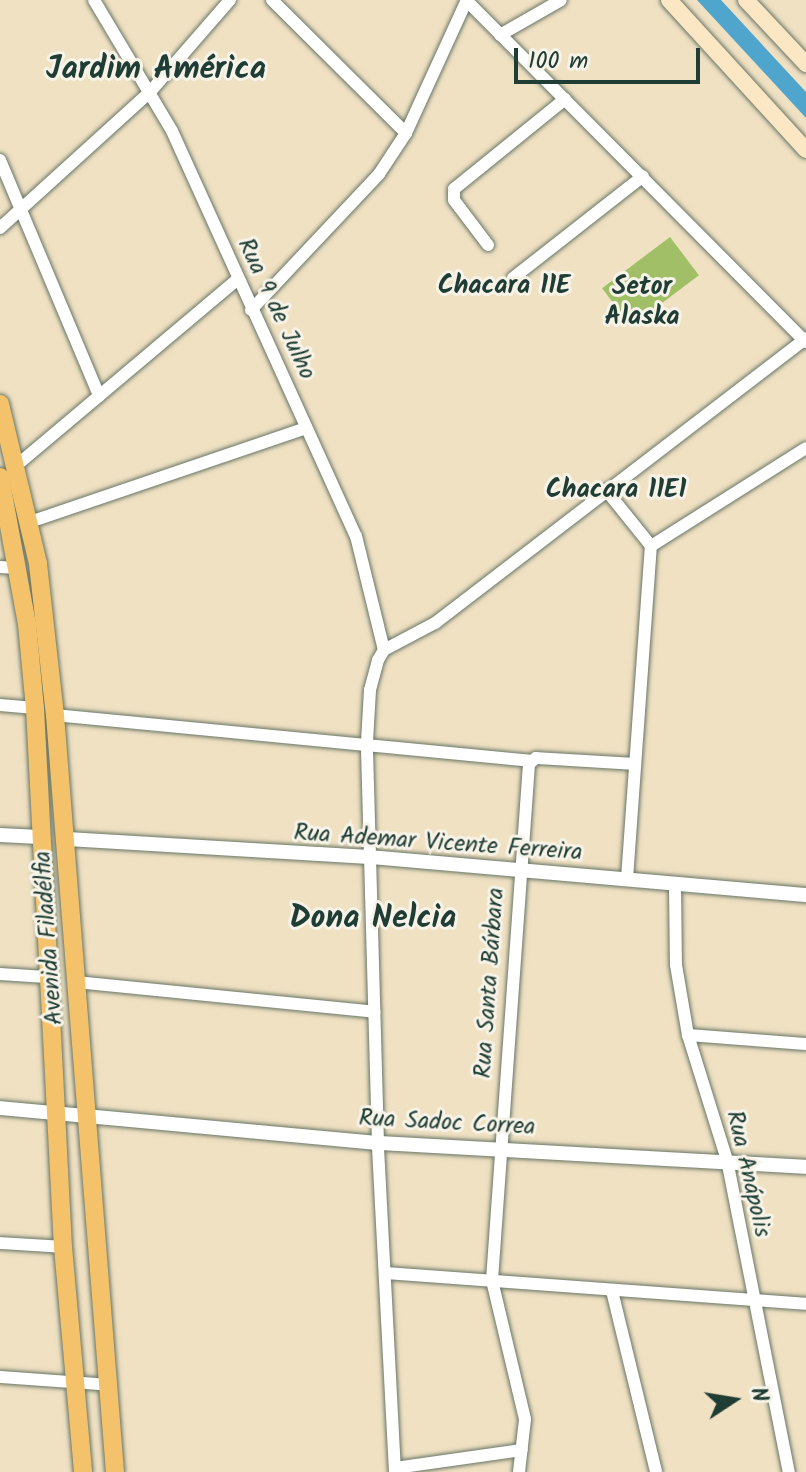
<!DOCTYPE html>
<html>
<head>
<meta charset="utf-8">
<style>
	body { margin:0 }
	#map { position:relative; width:806px; height:1472px; overflow:hidden; background:#f0e1c3; font-family:Kalam,sans-serif }
	div>[style] { position:absolute }
	.green>* { inset:0; background:#a1bf66; transform-origin:0 0 }
	.water>* { inset:0; background:#50a5cc }
	.roads { filter:drop-shadow(0 0 2px #687666) drop-shadow(0 0 2px #687666) }
	.minor>* { height:12px; margin:-6px; padding:0 6px; transform-origin:6px; border-radius:6px; background:#fff }
	.tertiary>* { height:14px; margin:-7px; padding:0 7px; transform-origin:7px; border-radius:7px; background:#fff }
	.secondary>* { height:16px; margin:-8px; padding:0 8px; transform-origin:8px; border-radius:8px; background:#fbe7c3 }
	.primary>* { height:18px; margin:-9px; padding:0 9px; transform-origin:9px; border-radius:9px; background:#f4c26a }
	span { translate:-50% -50%; white-space:nowrap; text-align:center; line-height:1.15; -webkit-text-stroke:6px #f7f3e8; paint-order:stroke }
	.street-label { font-size:24px; color:#1f3d34 }
	.neighbourhood-label { font-size:26px; color:#1f3d34; font-weight:700 }
	.district-label { font-size:32px; color:#1f3d34; font-weight:700 }
	.north { position:absolute; left:694px; top:1360px; width:80px; height:80px; -webkit-text-stroke:6px #f7f3e8; paint-order:stroke; rotate:78deg; font-size:22px; font-weight:700; line-height:32px; text-align:center; color:#1f3d34 }
	.north::after { content:''; display:block; margin:auto; width:28px; height:36px; background:#1f3d34; clip-path:polygon(50% 0,100% 100%,50% 72%,0 100%) }
	.scale { position:absolute; left:514px; top:48px; width:186px; height:36px; box-sizing:border-box; border:4px solid #1f3d34; border-top:0; padding-left:10px; font-size:24px; line-height:28px; white-space:nowrap; color:#1f3d34; -webkit-text-stroke:6px #f7f3e8; paint-order:stroke }
</style>
</head>
<body>
<div id="map">
	<div class="green">
		<i style="left:670px;top:237px;width:48px;height:85px;rotate:53deg"></i>
	</div>
	<div class="water">
		<i style="clip-path:polygon(697px 0,721px 0,806px 92px,806px 118px)"></i>
	</div>
	<div class="roads">
		<div class="minor">
			<i style="left:94px;top:0;width:152px;rotate:59.2deg"></i>
			<i style="left:172px;top:131px;width:445px;rotate:65.6deg"></i>
			<i style="left:356px;top:536px;width:117px;rotate:76.2deg"></i>
			<i style="left:272px;top:0;width:189px;rotate:44.8deg"></i>
			<i style="left:466px;top:0;width:482px;rotate:45.2deg"></i>
			<i style="left:500px;top:35px;width:70px;rotate:-29.8deg"></i>
			<i style="left:0;top:160px;width:256px;rotate:67.2deg"></i>
			<i style="left:0;top:228px;width:202px;rotate:-42.2deg"></i>
			<i style="left:150px;top:92px;width:122px;rotate:-49deg"></i>
			<i style="left:488px;top:245px;width:56px;rotate:-127.1deg"></i>
			<i style="left:454px;top:200px;width:11px;rotate:-90deg"></i>
			<i style="left:454px;top:189px;width:143px;rotate:-39deg"></i>
			<i style="left:513px;top:278px;width:165px;rotate:-38.1deg"></i>
			<i style="left:251px;top:310px;width:187px;rotate:-46.7deg"></i>
			<i style="left:379px;top:174px;width:49px;rotate:-56.6deg"></i>
			<i style="left:406px;top:133px;width:146px;rotate:-65.4deg"></i>
			<i style="left:17px;top:465px;width:287px;rotate:-40.1deg"></i>
			<i style="left:606px;top:490px;width:72px;rotate:51.2deg"></i>
			<i style="left:30px;top:522px;width:292px;rotate:-18.8deg"></i>
			<i style="left:0;top:567px;width:17px;rotate:3deg"></i>
			<i style="left:0;top:705px;width:35px;rotate:5deg"></i>
			<i style="left:55px;top:715px;width:479px;rotate:5.5deg"></i>
			<i style="left:627px;top:879px;width:334px;rotate:-85.9deg"></i>
			<i style="left:651px;top:546px;width:183px;rotate:-32.3deg"></i>
			<i style="left:675px;top:886px;width:79px;rotate:89.3deg"></i>
			<i style="left:676px;top:965px;width:71px;rotate:80.3deg"></i>
			<i style="left:688px;top:1035px;width:131px;rotate:72.7deg"></i>
			<i style="left:727px;top:1160px;width:318px;rotate:78.8deg"></i>
			<i style="left:0;top:974px;width:46px;rotate:3.7deg"></i>
			<i style="left:76px;top:982px;width:300px;rotate:5.7deg"></i>
			<i style="left:688px;top:1035px;width:118px;rotate:4.4deg"></i>
			<i style="left:0;top:1243px;width:63px;rotate:3.6deg"></i>
			<i style="left:385px;top:1273px;width:422px;rotate:4.2deg"></i>
			<i style="left:612px;top:1291px;width:186px;rotate:76.3deg"></i>
			<i style="left:0;top:1377px;width:111px;rotate:4.1deg"></i>
			<i style="left:395px;top:1468px;width:128px;rotate:-8.1deg"></i>
			<i style="left:395px;top:1472px;width:329px;rotate:-93deg"></i>
			<i style="left:378px;top:1143px;width:401px;rotate:-91.6deg"></i>
			<i style="left:367px;top:742px;width:52px;rotate:-86.7deg"></i>
			<i style="left:370px;top:690px;width:31px;rotate:-75deg"></i>
			<i style="left:378px;top:660px;width:12px;rotate:-59deg"></i>
			<i style="left:384px;top:650px;width:58px;rotate:-27.9deg"></i>
			<i style="left:435px;top:623px;width:468px;rotate:-37.5deg"></i>
			<i style="left:519px;top:1472px;width:53px;rotate:-83.5deg"></i>
			<i style="left:525px;top:1419px;width:143px;rotate:-103.4deg"></i>
			<i style="left:492px;top:1280px;width:517px;rotate:-85.9deg"></i>
			<i style="left:529px;top:764px;width:9px;rotate:-41deg"></i>
			<i style="left:536px;top:758px;width:98px;rotate:3.5deg"></i>
		</div>
		<div class="tertiary">
			<i style="left:0;top:835px;width:39px;rotate:3deg"></i>
			<i style="left:66px;top:839px;width:305px;rotate:3.4deg"></i>
			<i style="left:370px;top:857px;width:438px;rotate:5deg"></i>
			<i style="left:0;top:1108px;width:380px;rotate:5.3deg"></i>
			<i style="left:378px;top:1143px;width:429px;rotate:3.2deg"></i>
		</div>
		<div class="secondary">
			<i style="left:669px;top:0;width:203px;rotate:47.6deg"></i>
			<i style="left:746px;top:0;width:88px;rotate:46.8deg"></i>
		</div>
		<div class="primary">
			<i style="left:0;top:404px;width:164px;rotate:76.6deg"></i>
			<i style="left:38px;top:564px;width:152px;rotate:83.6deg"></i>
			<i style="left:55px;top:715px;width:759px;rotate:85.47deg"></i>
			<i style="left:0;top:477px;width:149px;rotate:79.6deg"></i>
			<i style="left:27px;top:624px;width:84px;rotate:84.6deg"></i>
			<i style="left:35px;top:708px;width:540px;rotate:87.03deg"></i>
			<i style="left:63px;top:1247px;width:226px;rotate:84.9deg"></i>
		</div>
	</div>
	<div class="street-label">
		<span style="left:276px;top:309px;rotate:65deg">Rua 9 de Julho</span>
		<span style="left:438px;top:843px;rotate:4deg">Rua Ademar Vicente Ferreira</span>
		<span style="left:49px;top:938px;rotate:-94deg">Avenida Filadélfia</span>
		<span style="left:490px;top:983px;rotate:-86deg">Rua Santa Bárbara</span>
		<span style="left:447px;top:1123px;rotate:3deg">Rua Sadoc Correa</span>
		<span style="left:748px;top:1174px;rotate:77deg">Rua Anápolis</span>
	</div>
	<div class="neighbourhood-label">
		<span style="left:504px;top:287px">Chacara 11E</span>
		<span style="left:642px;top:303px">Setor<br>Alaska</span>
		<span style="left:616px;top:491px">Chacara 11E1</span>
	</div>
	<div class="district-label">
		<span style="left:156px;top:70px">Jardim América</span>
		<span style="left:373px;top:919px">Dona Nelcia</span>
	</div>
	<div class="north">N</div>
	<div class="scale">100 m</div>
</div>
</body>
</html>
